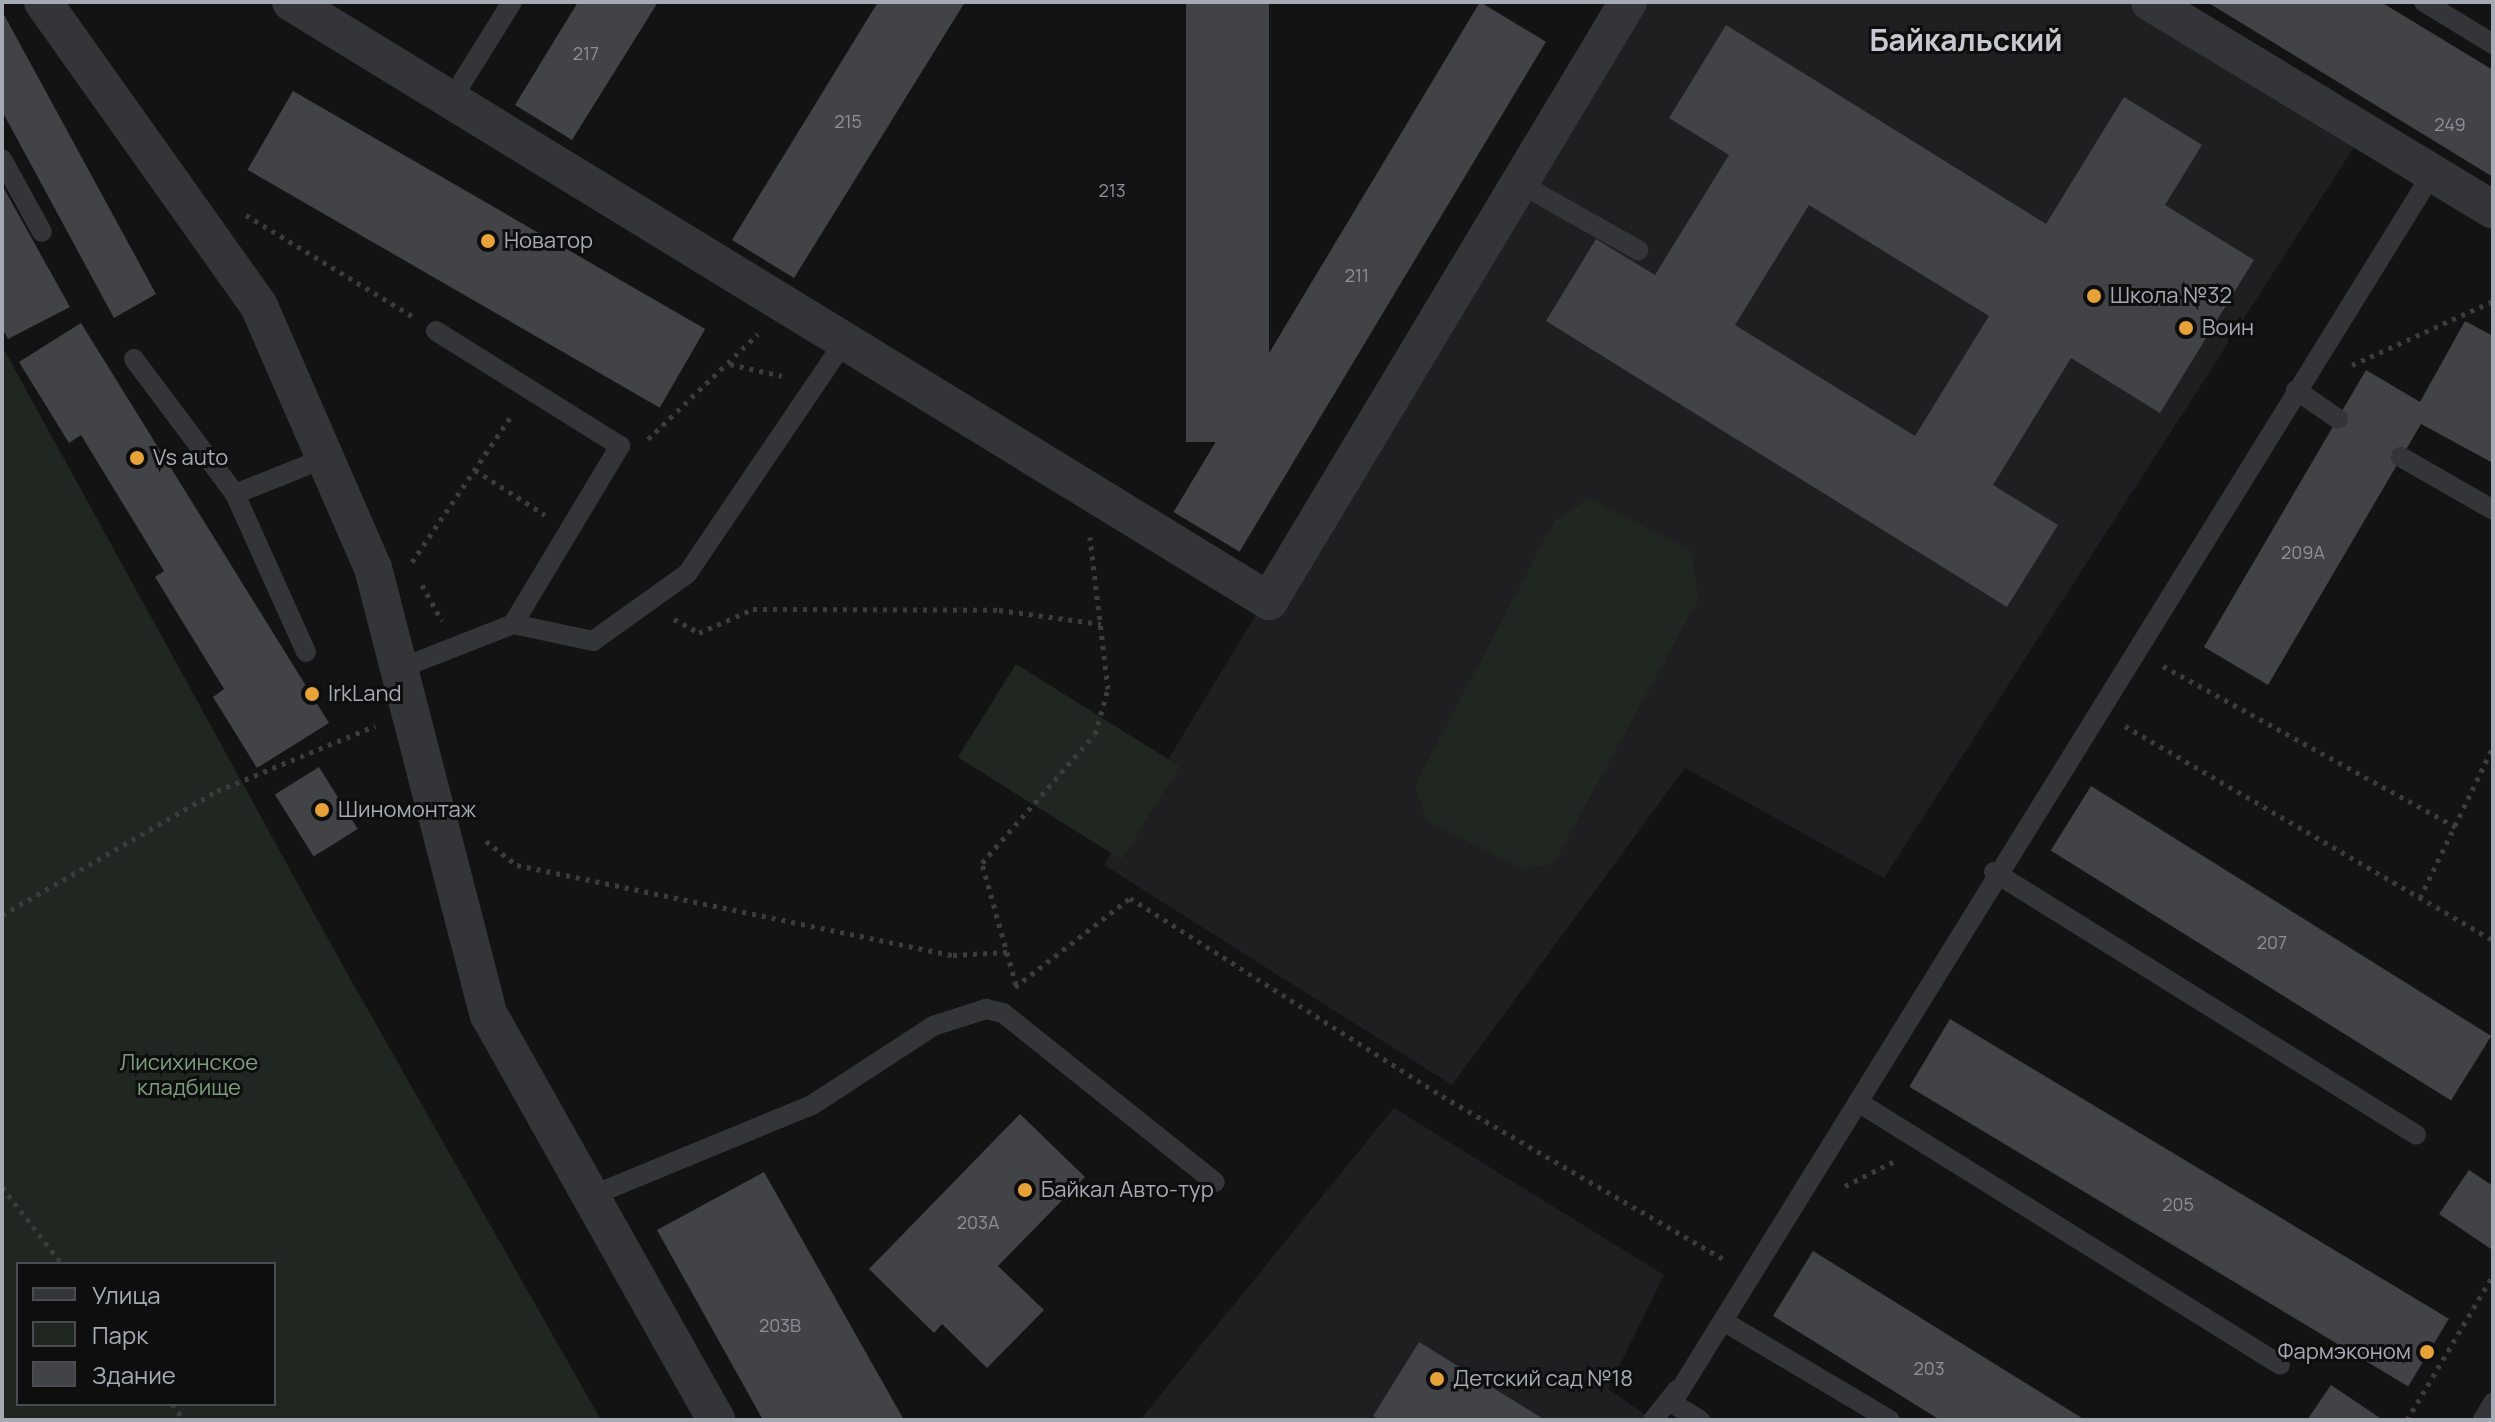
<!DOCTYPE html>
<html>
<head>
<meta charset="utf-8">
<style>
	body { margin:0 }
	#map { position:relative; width:2495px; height:1422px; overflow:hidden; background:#131314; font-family:Manrope,sans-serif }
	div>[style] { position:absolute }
	.built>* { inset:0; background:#1f1f21 }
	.green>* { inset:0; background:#1f2720; transform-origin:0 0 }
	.building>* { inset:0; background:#424347; transform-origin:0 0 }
	.path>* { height:5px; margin-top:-2.5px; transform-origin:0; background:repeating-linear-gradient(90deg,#3a3c40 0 4px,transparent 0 10px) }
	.lane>* { height:20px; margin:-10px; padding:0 10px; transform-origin:10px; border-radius:10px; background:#343539 }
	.street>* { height:38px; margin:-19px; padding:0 19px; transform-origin:19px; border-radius:19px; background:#343539 }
	.dots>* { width:22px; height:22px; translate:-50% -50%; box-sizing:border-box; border:4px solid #0e0e0f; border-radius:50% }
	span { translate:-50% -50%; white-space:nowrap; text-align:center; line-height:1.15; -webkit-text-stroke:6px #0e0e0f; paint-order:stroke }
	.number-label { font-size:18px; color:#8c9099 }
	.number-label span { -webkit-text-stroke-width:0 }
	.poi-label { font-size:22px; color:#a5aab4 }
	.left { translate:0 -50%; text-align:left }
	.right { translate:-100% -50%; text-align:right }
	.park-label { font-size:22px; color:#7d9e7d }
	.district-label { font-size:30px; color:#c6c9d0; font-weight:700 }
	.frame { position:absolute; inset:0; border:4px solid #a5aab4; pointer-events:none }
	.legend { position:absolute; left:16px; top:1262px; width:260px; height:144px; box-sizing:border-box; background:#0e0e0f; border:2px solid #4a4c51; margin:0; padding:10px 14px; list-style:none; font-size:24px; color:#a5aab4 }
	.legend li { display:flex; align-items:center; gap:16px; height:40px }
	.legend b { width:40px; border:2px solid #4a4c51 }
</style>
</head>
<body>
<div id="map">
	<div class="built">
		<i style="clip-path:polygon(1628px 2px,2133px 2px,2356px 144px,1884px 878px,1685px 768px,1452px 1085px,1104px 865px)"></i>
		<i style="clip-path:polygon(1394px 1108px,1664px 1275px,1608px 1389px,1653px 1420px,1140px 1420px)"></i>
	</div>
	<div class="green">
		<i style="clip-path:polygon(evenodd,2px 346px,343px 966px,601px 1420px,2px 1420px,2px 346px,18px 1264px,274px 1264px,274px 1404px,18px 1404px,18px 1264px)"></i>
		<i style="clip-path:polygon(1589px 499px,1692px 551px,1698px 600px,1553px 864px,1523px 869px,1426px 820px,1415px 785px,1555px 520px)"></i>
		<i style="left:1016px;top:664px;width:193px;height:110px;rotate:32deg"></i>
	</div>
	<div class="building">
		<i style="clip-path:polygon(578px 2px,658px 2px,572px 140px,515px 105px)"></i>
		<i style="clip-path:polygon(878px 2px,965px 2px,794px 278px,732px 240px)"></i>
		<i style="left:1186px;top:2px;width:83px;height:440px"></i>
		<i style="left:1480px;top:2px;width:77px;height:595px;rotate:31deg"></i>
		<i style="clip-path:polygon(2207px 2px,2381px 2px,2493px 70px,2493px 177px)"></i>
		<i style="clip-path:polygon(2px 11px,156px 294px,114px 318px,2px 111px)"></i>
		<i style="clip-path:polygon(evenodd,1726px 25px,2046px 224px,2124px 97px,2202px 145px,2165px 205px,2254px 260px,2160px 413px,2071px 358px,1993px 485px,2058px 525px,2007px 607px,1546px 321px,1596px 239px,1655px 275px,1729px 155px,1669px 118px,1726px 25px,1809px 205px,1989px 316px,1915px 436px,1735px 325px,1809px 205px)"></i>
		<i style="left:293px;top:91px;width:476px;height:91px;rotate:30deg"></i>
		<i style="clip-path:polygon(2px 185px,70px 307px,8px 339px,2px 328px)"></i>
		<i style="clip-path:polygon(2465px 321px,2493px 336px,2493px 463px,2421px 424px,2268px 685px,2204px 647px,2366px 370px,2420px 402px)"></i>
		<i style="clip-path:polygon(81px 323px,329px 723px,257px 768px,213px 697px,224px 689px,155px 577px,164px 571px,81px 435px,69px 443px,19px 362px)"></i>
		<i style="left:319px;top:767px;width:73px;height:52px;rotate:58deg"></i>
		<i style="left:2091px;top:786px;width:472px;height:76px;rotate:32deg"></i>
		<i style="left:1950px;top:1019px;width:582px;height:79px;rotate:31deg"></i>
		<i style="clip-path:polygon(1020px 1114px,1085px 1177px,998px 1266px,1044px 1310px,987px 1368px,942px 1324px,934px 1333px,869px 1269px)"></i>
		<i style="clip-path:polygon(2469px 1170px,2493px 1186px,2491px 1249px,2439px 1214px)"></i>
		<i style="clip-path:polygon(764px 1172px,904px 1420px,763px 1420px,657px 1230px)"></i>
		<i style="clip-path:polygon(1813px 1251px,2085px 1420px,1940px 1420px,1773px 1316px)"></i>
		<i style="clip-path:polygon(1419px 1342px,1545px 1420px,1380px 1420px,1373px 1416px)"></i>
		<i style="clip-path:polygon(2331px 1385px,2383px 1420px,2307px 1420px)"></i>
	</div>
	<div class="path">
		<i style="left:246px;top:215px;width:194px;rotate:31.3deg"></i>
		<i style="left:730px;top:364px;width:53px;rotate:13deg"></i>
		<i style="left:2352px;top:365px;width:155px;rotate:-24.4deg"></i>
		<i style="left:648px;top:439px;width:152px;rotate:-43.7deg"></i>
		<i style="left:475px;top:470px;width:83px;rotate:32.7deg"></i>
		<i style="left:412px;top:562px;width:178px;rotate:-55.8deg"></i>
		<i style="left:422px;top:585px;width:41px;rotate:60.9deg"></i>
		<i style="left:674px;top:619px;width:29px;rotate:29deg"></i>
		<i style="left:699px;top:633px;width:59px;rotate:-24deg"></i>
		<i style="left:753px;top:609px;width:246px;rotate:0.2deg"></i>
		<i style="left:999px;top:610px;width:103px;rotate:7.8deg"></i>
		<i style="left:2163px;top:666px;width:334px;rotate:28.8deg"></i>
		<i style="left:2125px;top:726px;width:426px;rotate:30.2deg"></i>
		<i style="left:486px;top:841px;width:39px;rotate:38deg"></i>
		<i style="left:517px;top:865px;width:445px;rotate:11.7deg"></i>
		<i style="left:953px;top:955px;width:54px;rotate:-3.2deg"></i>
		<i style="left:2420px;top:898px;width:168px;rotate:-64.2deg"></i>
		<i style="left:2px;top:915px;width:248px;rotate:-30deg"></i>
		<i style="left:217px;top:791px;width:171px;rotate:-22.4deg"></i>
		<i style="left:1016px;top:985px;width:127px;rotate:-105.6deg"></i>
		<i style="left:982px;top:863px;width:171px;rotate:-48.8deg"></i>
		<i style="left:1095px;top:734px;width:47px;rotate:-73.9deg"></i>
		<i style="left:1108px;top:689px;width:153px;rotate:-96.8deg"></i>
		<i style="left:1015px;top:987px;width:145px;rotate:-37.7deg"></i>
		<i style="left:1130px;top:898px;width:370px;rotate:32.4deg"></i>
		<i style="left:1442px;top:1096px;width:327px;rotate:30.1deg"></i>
		<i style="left:1845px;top:1186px;width:54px;rotate:-26.6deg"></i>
		<i style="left:2px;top:1187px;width:98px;rotate:52.1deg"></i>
		<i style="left:172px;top:1404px;width:20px;rotate:53deg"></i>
		<i style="left:2407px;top:1420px;width:169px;rotate:-59.3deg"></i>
	</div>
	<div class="lane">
		<i style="left:2424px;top:2px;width:81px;rotate:31.3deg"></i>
		<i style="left:451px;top:100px;width:115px;rotate:-58.1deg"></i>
		<i style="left:2px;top:159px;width:83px;rotate:61.3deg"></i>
		<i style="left:1519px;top:183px;width:137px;rotate:29.4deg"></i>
		<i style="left:134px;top:359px;width:169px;rotate:53.2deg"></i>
		<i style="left:2296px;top:390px;width:51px;rotate:34.6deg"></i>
		<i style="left:2401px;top:457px;width:106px;rotate:29.9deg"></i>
		<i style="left:513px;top:624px;width:82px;rotate:12deg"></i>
		<i style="left:593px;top:641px;width:115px;rotate:-35.5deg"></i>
		<i style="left:687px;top:574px;width:282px;rotate:-55.9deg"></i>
		<i style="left:306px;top:652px;width:173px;rotate:-114.2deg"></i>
		<i style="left:235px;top:494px;width:97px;rotate:-21.8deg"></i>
		<i style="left:401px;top:668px;width:120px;rotate:-21.4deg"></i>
		<i style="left:513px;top:624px;width:208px;rotate:-59deg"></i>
		<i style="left:620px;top:446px;width:217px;rotate:-148deg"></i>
		<i style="left:1994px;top:872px;width:497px;rotate:31.9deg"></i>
		<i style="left:1858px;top:1102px;width:497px;rotate:31.9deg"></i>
		<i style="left:591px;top:1196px;width:239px;rotate:-22.4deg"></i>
		<i style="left:812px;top:1105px;width:145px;rotate:-33.1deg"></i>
		<i style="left:933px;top:1026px;width:56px;rotate:-17.8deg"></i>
		<i style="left:986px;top:1009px;width:17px;rotate:13deg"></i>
		<i style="left:1003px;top:1013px;width:271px;rotate:38.6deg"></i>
		<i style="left:1723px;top:1321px;width:194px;rotate:30.7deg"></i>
		<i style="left:1653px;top:1420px;width:40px;rotate:-51deg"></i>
		<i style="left:1700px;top:1420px;width:33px;rotate:-149deg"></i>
		<i style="left:1672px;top:1403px;width:1445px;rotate:-58.27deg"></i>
		<i style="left:2483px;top:1420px;width:20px;rotate:-60deg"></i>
	</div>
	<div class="street">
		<i style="left:43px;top:2px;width:373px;rotate:54.6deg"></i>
		<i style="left:259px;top:306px;width:286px;rotate:66.5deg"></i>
		<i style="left:373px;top:568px;width:462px;rotate:75.5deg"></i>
		<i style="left:489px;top:1015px;width:464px;rotate:60.7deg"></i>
		<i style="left:291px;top:2px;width:1147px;rotate:31.49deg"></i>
		<i style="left:1269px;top:601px;width:698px;rotate:-59.06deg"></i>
		<i style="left:2150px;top:2px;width:401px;rotate:31.2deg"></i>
	</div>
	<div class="dots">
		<i style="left:488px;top:241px;background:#e6a238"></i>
		<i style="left:2094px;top:296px;background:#e6a238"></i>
		<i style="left:2186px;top:328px;background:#e6a238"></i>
		<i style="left:137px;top:458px;background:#e6a238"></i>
		<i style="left:312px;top:694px;background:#e6a238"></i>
		<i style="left:322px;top:810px;background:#e6a238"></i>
		<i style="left:1025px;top:1190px;background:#e6a238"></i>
		<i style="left:2427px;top:1352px;background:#e6a238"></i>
		<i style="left:1437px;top:1379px;background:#e6a238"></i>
	</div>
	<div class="number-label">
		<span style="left:586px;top:53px">217</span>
		<span style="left:848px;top:121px">215</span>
		<span style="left:2450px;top:124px">249</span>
		<span style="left:1112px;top:190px">213</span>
		<span style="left:1357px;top:275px">211</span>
		<span style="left:2303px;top:552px">209А</span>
		<span style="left:2272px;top:942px">207</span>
		<span style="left:2178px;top:1204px">205</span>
		<span style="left:978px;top:1222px">203А</span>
		<span style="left:780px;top:1325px">203В</span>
		<span style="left:1929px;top:1368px">203</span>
	</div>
	<div class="poi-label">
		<span class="left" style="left:504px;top:241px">Новатор</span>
		<span class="left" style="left:2110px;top:296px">Школа №32</span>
		<span class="left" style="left:2202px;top:328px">Воин</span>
		<span class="left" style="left:153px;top:458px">Vs auto</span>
		<span class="left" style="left:328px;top:694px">IrkLand</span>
		<span class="left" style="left:338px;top:810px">Шиномонтаж</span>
		<span class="left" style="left:1041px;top:1190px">Байкал Авто-тур</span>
		<span class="right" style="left:2411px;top:1352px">Фармэконом</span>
		<span class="left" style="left:1453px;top:1379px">Детский сад №18</span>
	</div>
	<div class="park-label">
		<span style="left:189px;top:1075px">Лисихинское<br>кладбище</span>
	</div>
	<div class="district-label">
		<span style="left:1966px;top:40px">Байкальский</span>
	</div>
	<div class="frame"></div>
	<ul class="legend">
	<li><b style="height:10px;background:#343539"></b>Улица</li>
	<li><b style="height:22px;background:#1f2720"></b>Парк</li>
	<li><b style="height:22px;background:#424347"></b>Здание</li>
	</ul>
</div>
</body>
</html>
